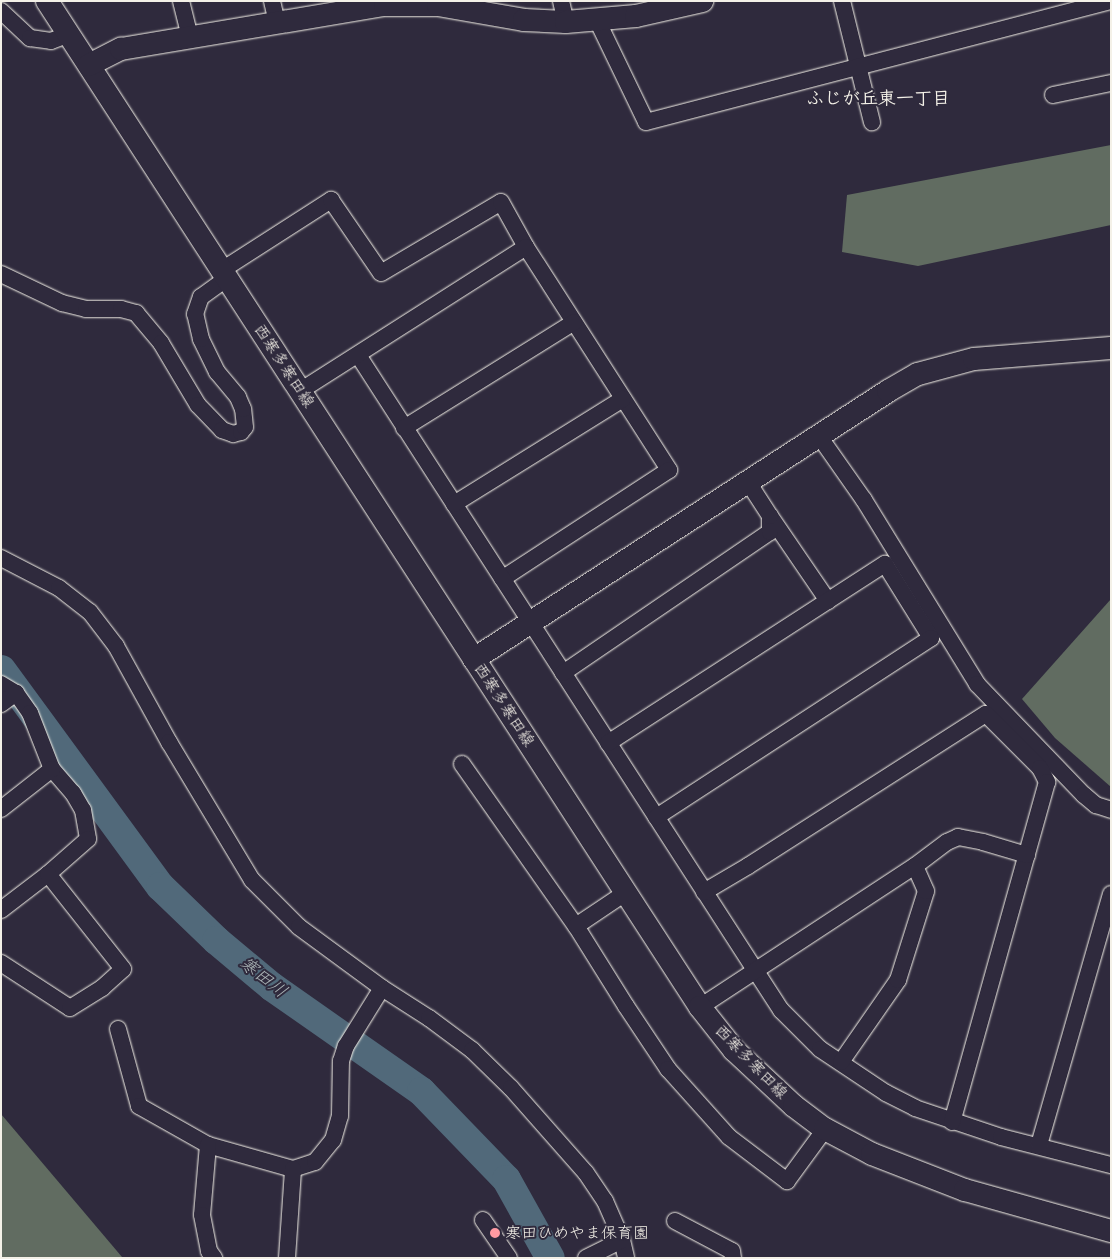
<!DOCTYPE html>
<html>
<head>
<meta charset="utf-8">
<style>
	body { margin:0 }
	#map { position:relative; width:1112px; height:1259px; overflow:hidden; background:#2f2a3d; font-family:"Architects Daughter","Klee One",sans-serif }
	div>[style] { position:absolute }
	.green>* { inset:0; background:#616c61 }
	.river>* { height:29px; margin:-14.5px; padding:0 14.5px; transform-origin:14.5px; border-radius:14.5px; background:#51697a }
	.roads { filter:drop-shadow(0 0 1px #f4f1e8) drop-shadow(0 0 1px #f4f1e8) }
	.street>* { height:16px; margin:-8px; padding:0 8px; transform-origin:8px; border-radius:8px; background:#2f2a3d }
	.secondary>* { height:22px; margin:-11px; padding:0 11px; transform-origin:11px; border-radius:11px; background:#2f2a3d }
	.dots>* { width:14px; height:14px; translate:-50% -50%; box-sizing:border-box; border:2px solid #2f2a3d; border-radius:50% }
	span { translate:-50% -50%; white-space:nowrap; text-align:center; line-height:1.15; -webkit-text-stroke:4px #2f2a3d; paint-order:stroke }
	.street-label { font-size:16px; color:#f4f1e8 }
	.poi-label { font-size:16px; color:#f4f1e8 }
	.left { translate:0 -50%; text-align:left }
	.neighbourhood-label { font-size:18px; color:#f4f1e8; font-weight:700 }
	.water-label { font-size:18px; color:#abb4b6; font-style:italic }
	.frame { position:absolute; inset:0; border:2px solid #f4f1e8; pointer-events:none }
</style>
</head>
<body>
<div id="map">
	<div class="green">
		<i style="clip-path:polygon(1111px 145px,1111px 225px,918px 266px,842px 252px,847px 195px)"></i>
		<i style="clip-path:polygon(1111px 599px,1111px 787px,1055px 738px,1022px 699px)"></i>
		<i style="clip-path:polygon(1px 1114px,122px 1257px,122px 1258px,1px 1258px)"></i>
	</div>
	<div class="river">
		<i style="left:1px;top:669px;width:269px;rotate:53.8deg"></i>
		<i style="left:160px;top:886px;width:78px;rotate:44deg"></i>
		<i style="left:216px;top:940px;width:72px;rotate:39.9deg"></i>
		<i style="left:271px;top:986px;width:183px;rotate:35deg"></i>
		<i style="left:421px;top:1091px;width:122px;rotate:46deg"></i>
		<i style="left:506px;top:1179px;width:90px;rotate:60.9deg"></i>
	</div>
	<div class="roads">
		<div class="street">
			<i style="left:181px;top:1px;width:37px;rotate:76deg"></i>
			<i style="left:272px;top:1px;width:22px;rotate:77deg"></i>
			<i style="left:561px;top:1px;width:22px;rotate:77deg"></i>
			<i style="left:842px;top:1px;width:125px;rotate:76.1deg"></i>
			<i style="left:1px;top:11px;width:40px;rotate:43deg"></i>
			<i style="left:30px;top:38px;width:21px;rotate:8deg"></i>
			<i style="left:51px;top:41px;width:19px;rotate:-21deg"></i>
			<i style="left:597px;top:20px;width:113px;rotate:64.3deg"></i>
			<i style="left:646px;top:122px;width:480px;rotate:-14.6deg"></i>
			<i style="left:1053px;top:95px;width:59px;rotate:-11.7deg"></i>
			<i style="left:222px;top:270px;width:130px;rotate:-32.7deg"></i>
			<i style="left:331px;top:200px;width:88px;rotate:55.6deg"></i>
			<i style="left:381px;top:273px;width:139px;rotate:-30.6deg"></i>
			<i style="left:501px;top:202px;width:51px;rotate:60.9deg"></i>
			<i style="left:526px;top:247px;width:265px;rotate:57.3deg"></i>
			<i style="left:669px;top:470px;width:199px;rotate:146.9deg"></i>
			<i style="left:1px;top:274px;width:68px;rotate:25.4deg"></i>
			<i style="left:62px;top:303px;width:25px;rotate:14deg"></i>
			<i style="left:86px;top:309px;width:35px"></i>
			<i style="left:121px;top:309px;width:16px;rotate:15deg"></i>
			<i style="left:136px;top:313px;width:39px;rotate:50deg"></i>
			<i style="left:161px;top:343px;width:72px;rotate:59.2deg"></i>
			<i style="left:198px;top:405px;width:35px;rotate:46deg"></i>
			<i style="left:222px;top:430px;width:12px;rotate:20deg"></i>
			<i style="left:233px;top:434px;width:8px;rotate:-14deg"></i>
			<i style="left:241px;top:432px;width:6px;rotate:-51deg"></i>
			<i style="left:245px;top:427px;width:18px;rotate:-96deg"></i>
			<i style="left:243px;top:409px;width:13px;rotate:-113deg"></i>
			<i style="left:238px;top:397px;width:33px;rotate:-130deg"></i>
			<i style="left:217px;top:372px;width:37px;rotate:-116deg"></i>
			<i style="left:201px;top:339px;width:26px;rotate:-103deg"></i>
			<i style="left:195px;top:314px;width:18px;rotate:-71deg"></i>
			<i style="left:201px;top:297px;width:32px;rotate:-36deg"></i>
			<i style="left:358px;top:355px;width:780px;rotate:57.15deg"></i>
			<i style="left:781px;top:1010px;width:55px;rotate:45deg"></i>
			<i style="left:820px;top:1049px;width:79px;rotate:33.7deg"></i>
			<i style="left:886px;top:1093px;width:33px;rotate:27deg"></i>
			<i style="left:915px;top:1108px;width:91px;rotate:18.6deg"></i>
			<i style="left:1001px;top:1137px;width:114px;rotate:14.3deg"></i>
			<i style="left:300px;top:391px;width:268px;rotate:-32.5deg"></i>
			<i style="left:404px;top:428px;width:200px;rotate:-31.9deg"></i>
			<i style="left:819px;top:436px;width:78px;rotate:54.9deg"></i>
			<i style="left:864px;top:500px;width:216px;rotate:58.4deg"></i>
			<i style="left:977px;top:684px;width:154px;rotate:46.1deg"></i>
			<i style="left:1084px;top:795px;width:16px;rotate:40deg"></i>
			<i style="left:1096px;top:805px;width:16px;rotate:18deg"></i>
			<i style="left:454px;top:504px;width:199px;rotate:-31.9deg"></i>
			<i style="left:770px;top:516px;width:103px;rotate:55.7deg"></i>
			<i style="left:1px;top:558px;width:65px;rotate:27.3deg"></i>
			<i style="left:59px;top:588px;width:39px;rotate:38deg"></i>
			<i style="left:90px;top:612px;width:43px;rotate:52.6deg"></i>
			<i style="left:116px;top:646px;width:110px;rotate:61.1deg"></i>
			<i style="left:169px;top:742px;width:161px;rotate:59deg"></i>
			<i style="left:252px;top:880px;width:66px;rotate:45deg"></i>
			<i style="left:299px;top:927px;width:103px;rotate:36.3deg"></i>
			<i style="left:382px;top:988px;width:56px;rotate:32.6deg"></i>
			<i style="left:429px;top:1018px;width:54px;rotate:36.7deg"></i>
			<i style="left:472px;top:1050px;width:54px;rotate:44.3deg"></i>
			<i style="left:511px;top:1088px;width:113px;rotate:48.6deg"></i>
			<i style="left:586px;top:1173px;width:34px;rotate:56deg"></i>
			<i style="left:605px;top:1201px;width:43px;rotate:66.4deg"></i>
			<i style="left:622px;top:1240px;width:18px;rotate:77deg"></i>
			<i style="left:563px;top:673px;width:250px;rotate:-34.3deg"></i>
			<i style="left:770px;top:532px;width:16px;rotate:-90deg"></i>
			<i style="left:770px;top:516px;width:40px;rotate:-122.9deg"></i>
			<i style="left:1px;top:684px;width:17px;rotate:31deg"></i>
			<i style="left:16px;top:693px;width:24px;rotate:55deg"></i>
			<i style="left:30px;top:713px;width:60px;rotate:68.6deg"></i>
			<i style="left:52px;top:769px;width:32px;rotate:49deg"></i>
			<i style="left:73px;top:793px;width:20px;rotate:60deg"></i>
			<i style="left:83px;top:810px;width:29px;rotate:80deg"></i>
			<i style="left:88px;top:839px;width:53px;rotate:138.8deg"></i>
			<i style="left:48px;top:874px;width:59px;rotate:142.5deg"></i>
			<i style="left:1px;top:704px;width:19px;rotate:-36deg"></i>
			<i style="left:608px;top:743px;width:330px;rotate:-32.9deg"></i>
			<i style="left:885px;top:564px;width:87px;rotate:58.1deg"></i>
			<i style="left:931px;top:638px;width:328px;rotate:146.9deg"></i>
			<i style="left:462px;top:764px;width:198px;rotate:54.9deg"></i>
			<i style="left:576px;top:926px;width:94px;rotate:58deg"></i>
			<i style="left:626px;top:1006px;width:76px;rotate:56.3deg"></i>
			<i style="left:668px;top:1069px;width:91px;rotate:48.1deg"></i>
			<i style="left:729px;top:1137px;width:73px;rotate:37.2deg"></i>
			<i style="left:787px;top:1181px;width:64px;rotate:-53.8deg"></i>
			<i style="left:1px;top:809px;width:65px;rotate:-38.1deg"></i>
			<i style="left:704px;top:892px;width:51px;rotate:-30.6deg"></i>
			<i style="left:748px;top:866px;width:282px;rotate:-32.6deg"></i>
			<i style="left:986px;top:714px;width:76px;rotate:45deg"></i>
			<i style="left:1040px;top:768px;width:16px;rotate:63deg"></i>
			<i style="left:1047px;top:782px;width:353px;rotate:105.6deg"></i>
			<i style="left:576px;top:926px;width:59px;rotate:-34deg"></i>
			<i style="left:1px;top:963px;width:82px;rotate:33.1deg"></i>
			<i style="left:70px;top:1008px;width:38px;rotate:-32deg"></i>
			<i style="left:102px;top:988px;width:28px;rotate:-42deg"></i>
			<i style="left:123px;top:969px;width:121px;rotate:-128.3deg"></i>
			<i style="left:700px;top:1007px;width:257px;rotate:-33.3deg"></i>
			<i style="left:915px;top:866px;width:40px;rotate:-37deg"></i>
			<i style="left:947px;top:842px;width:12px;rotate:-24deg"></i>
			<i style="left:958px;top:837px;width:25px;rotate:11deg"></i>
			<i style="left:983px;top:842px;width:46px;rotate:16.5deg"></i>
			<i style="left:118px;top:1029px;width:80px;rotate:74.7deg"></i>
			<i style="left:139px;top:1106px;width:79px;rotate:29.5deg"></i>
			<i style="left:208px;top:1145px;width:88px;rotate:15.8deg"></i>
			<i style="left:293px;top:1169px;width:23px;rotate:-18deg"></i>
			<i style="left:315px;top:1162px;width:28px;rotate:-51deg"></i>
			<i style="left:333px;top:1140px;width:25px;rotate:-74deg"></i>
			<i style="left:340px;top:1116px;width:55px;rotate:-89deg"></i>
			<i style="left:341px;top:1061px;width:16px;rotate:-72deg"></i>
			<i style="left:346px;top:1046px;width:68px;rotate:-58.2deg"></i>
			<i style="left:841px;top:1062px;width:100px;rotate:-55.2deg"></i>
			<i style="left:898px;top:980px;width:93px;rotate:-72.5deg"></i>
			<i style="left:926px;top:891px;width:27px;rotate:-114deg"></i>
			<i style="left:208px;top:1145px;width:70px;rotate:94.9deg"></i>
			<i style="left:202px;top:1215px;width:37px;rotate:79deg"></i>
			<i style="left:209px;top:1251px;width:9px;rotate:54deg"></i>
			<i style="left:1039px;top:1145px;width:261px;rotate:-74deg"></i>
			<i style="left:483px;top:1220px;width:46px;rotate:55.6deg"></i>
			<i style="left:675px;top:1221px;width:64px;rotate:27.8deg"></i>
			<i style="left:732px;top:1251px;width:7px;rotate:82deg"></i>
			<i style="left:287px;top:1258px;width:89px;rotate:-86.1deg"></i>
			<i style="left:586px;top:1258px;width:40px;rotate:-26.6deg"></i>
		</div>
		<div class="secondary">
			<i style="left:47px;top:1px;width:1199px;rotate:57.01deg"></i>
			<i style="left:700px;top:1007px;width:55px;rotate:51.7deg"></i>
			<i style="left:734px;top:1050px;width:82px;rotate:43deg"></i>
			<i style="left:794px;top:1106px;width:39px;rotate:37deg"></i>
			<i style="left:825px;top:1129px;width:53px;rotate:28deg"></i>
			<i style="left:872px;top:1154px;width:100px;rotate:21.2deg"></i>
			<i style="left:965px;top:1190px;width:152px;rotate:15.7deg"></i>
			<i style="left:89px;top:65px;width:36px;rotate:-27deg"></i>
			<i style="left:121px;top:49px;width:268px;rotate:-9.5deg"></i>
			<i style="left:385px;top:5px;width:53px"></i>
			<i style="left:438px;top:5px;width:87px;rotate:9.9deg"></i>
			<i style="left:524px;top:20px;width:42px;rotate:2.7deg"></i>
			<i style="left:566px;top:22px;width:70px;rotate:-4.9deg"></i>
			<i style="left:636px;top:16px;width:68px;rotate:-12.8deg"></i>
			<i style="left:474px;top:659px;width:493px;rotate:-32.9deg"></i>
			<i style="left:888px;top:391px;width:34px;rotate:-30deg"></i>
			<i style="left:918px;top:374px;width:58px;rotate:-15deg"></i>
			<i style="left:974px;top:359px;width:137px;rotate:-4.6deg"></i>
		</div>
	</div>
	<div class="dots">
		<i style="left:495px;top:1233px;background:#ff9aa2"></i>
	</div>
	<div class="street-label">
		<span style="left:284px;top:366px;rotate:57deg">西寒多寒田線</span>
		<span style="left:504px;top:705px;rotate:57deg">西寒多寒田線</span>
		<span style="left:751px;top:1062px;rotate:46deg">西寒多寒田線</span>
	</div>
	<div class="poi-label">
		<span class="left" style="left:505px;top:1233px">寒田ひめやま保育園</span>
	</div>
	<div class="neighbourhood-label">
		<span style="left:878px;top:99px">ふじが丘東一丁目</span>
	</div>
	<div class="water-label">
		<span style="left:263px;top:978px;rotate:38deg">寒田川</span>
	</div>
	<div class="frame"></div>
</div>
</body>
</html>
